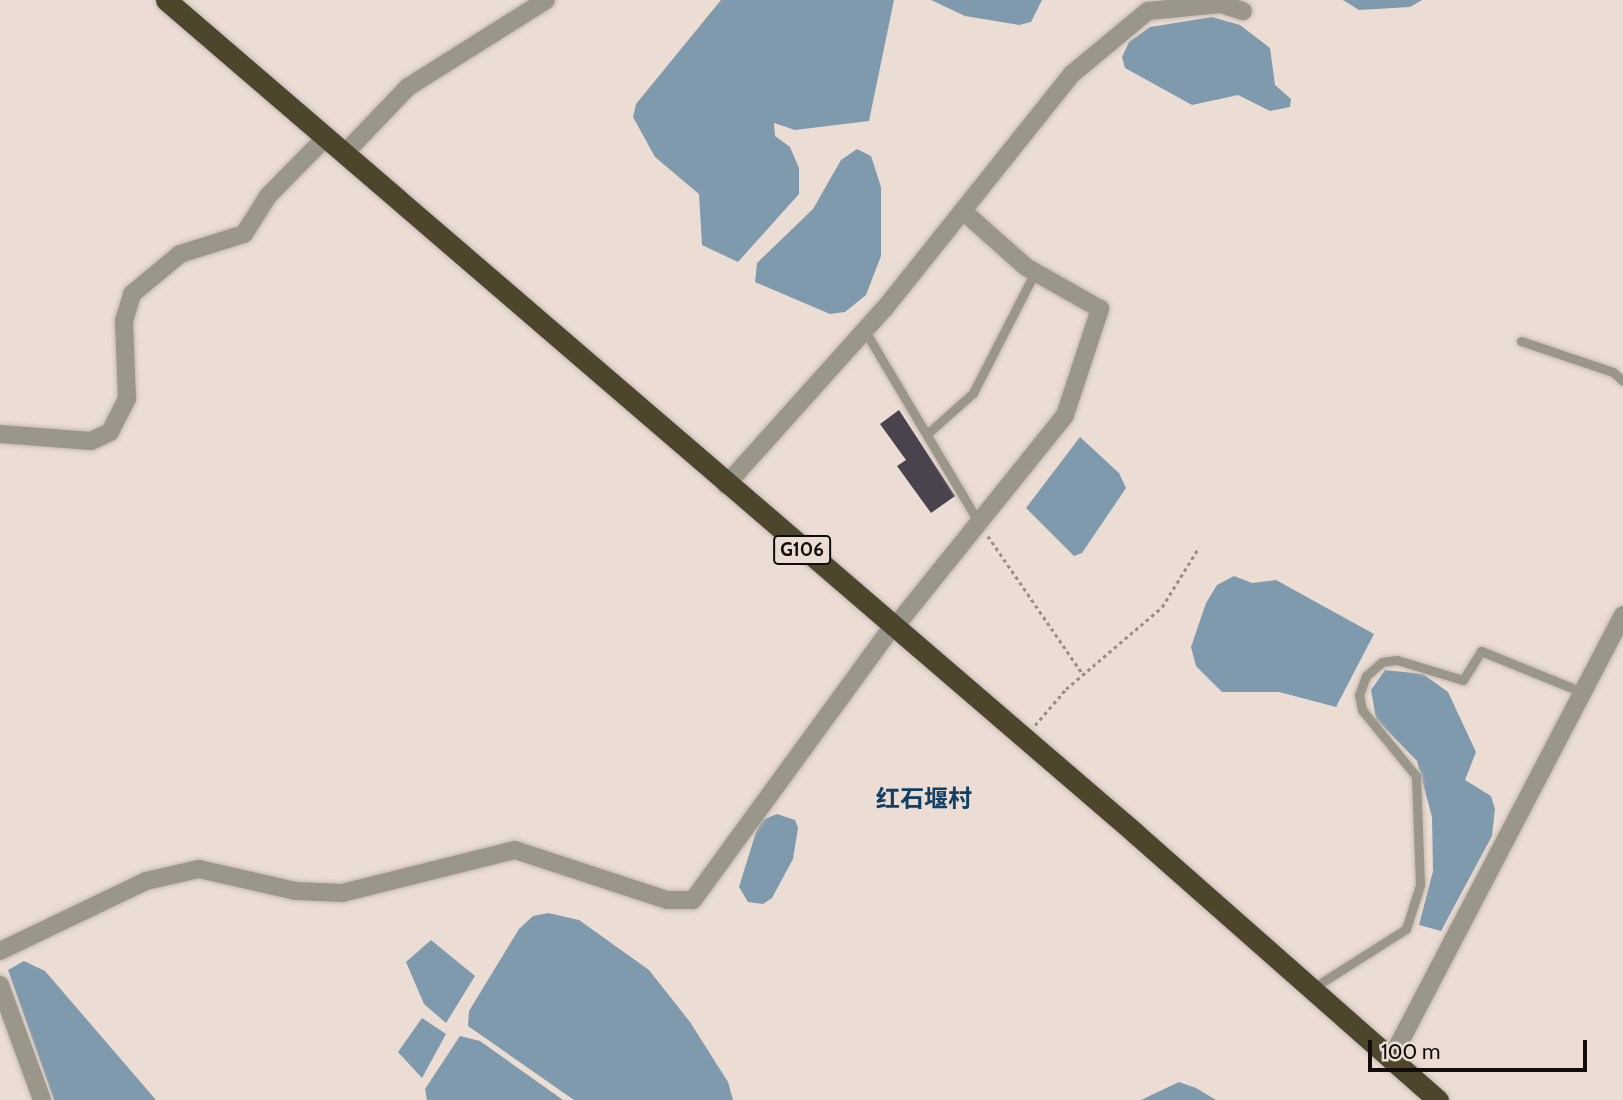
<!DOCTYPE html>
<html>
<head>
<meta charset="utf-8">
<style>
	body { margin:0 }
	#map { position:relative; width:1623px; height:1100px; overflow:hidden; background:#ebddd4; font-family:Cabin,"Noto Sans SC",sans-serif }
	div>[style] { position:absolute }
	.water>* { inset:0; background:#7f9aac }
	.building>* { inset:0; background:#49434e }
	.path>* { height:2.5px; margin-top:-1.25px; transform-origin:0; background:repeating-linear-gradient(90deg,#988d87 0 3.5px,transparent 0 7px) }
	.roads { filter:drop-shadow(0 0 2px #c4b8b0) drop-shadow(0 0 2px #c4b8b0) }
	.lane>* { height:9px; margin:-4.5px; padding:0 4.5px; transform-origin:4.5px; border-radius:4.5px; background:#9a968a }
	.street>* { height:18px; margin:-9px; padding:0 9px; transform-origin:9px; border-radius:9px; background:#9a968a }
	.highway>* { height:21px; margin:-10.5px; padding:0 10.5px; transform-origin:10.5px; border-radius:10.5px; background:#4d452c }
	span { translate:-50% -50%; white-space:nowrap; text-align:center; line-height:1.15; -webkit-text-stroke:7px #ebddd4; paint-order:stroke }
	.shield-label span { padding:2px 5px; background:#ebddd4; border:2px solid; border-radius:5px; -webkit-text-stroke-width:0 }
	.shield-label { font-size:19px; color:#120d0b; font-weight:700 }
	.quarter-label { font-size:24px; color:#123f64; font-weight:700 }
	.scale { position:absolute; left:1368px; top:1040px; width:219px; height:32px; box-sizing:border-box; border:4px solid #120d0b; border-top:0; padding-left:9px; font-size:21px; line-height:24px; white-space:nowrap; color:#120d0b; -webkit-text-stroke:5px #ebddd4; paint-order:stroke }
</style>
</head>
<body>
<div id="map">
	<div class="water">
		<i style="clip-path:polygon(721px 0,894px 0,869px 121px,795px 130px,774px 123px,775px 136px,790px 147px,799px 168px,799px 194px,738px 262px,702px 245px,699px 194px,655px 157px,633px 117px,636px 104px)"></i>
		<i style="clip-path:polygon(931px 0,1042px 0,1031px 22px,1019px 25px,965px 16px)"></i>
		<i style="clip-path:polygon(1343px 0,1422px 0,1410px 7px,1359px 10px)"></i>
		<i style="clip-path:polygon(1212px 17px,1240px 25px,1270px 48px,1275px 85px,1291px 99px,1290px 107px,1270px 111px,1238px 95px,1192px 105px,1125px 68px,1122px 57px,1129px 42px,1150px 27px)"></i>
		<i style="clip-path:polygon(857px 149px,871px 156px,881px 187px,881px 256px,866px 295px,845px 312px,830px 314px,755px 282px,757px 263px,813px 209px,841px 160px)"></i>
		<i style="clip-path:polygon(1080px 437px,1119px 473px,1126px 488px,1082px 553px,1074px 556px,1026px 508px)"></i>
		<i style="clip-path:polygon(1234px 576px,1252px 583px,1276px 580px,1374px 634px,1336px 707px,1279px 692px,1222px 692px,1196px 666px,1191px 647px,1206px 603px,1217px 585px)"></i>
		<i style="clip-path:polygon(1385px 670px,1423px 674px,1448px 692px,1476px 752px,1465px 780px,1491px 796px,1495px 809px,1492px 836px,1441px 931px,1419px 925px,1433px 871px,1432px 817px,1417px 761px,1376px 719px,1371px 690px)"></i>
		<i style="clip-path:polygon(777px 814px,795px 820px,798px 828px,793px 859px,772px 898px,763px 904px,748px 902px,739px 887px,756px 832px,762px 820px)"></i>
		<i style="clip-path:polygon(548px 913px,579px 920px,649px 970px,690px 1022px,728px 1082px,733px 1100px,574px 1100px,468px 1026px,469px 1011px,519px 929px,533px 916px)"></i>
		<i style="clip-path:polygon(431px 940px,475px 976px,446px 1023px,424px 1004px,406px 962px)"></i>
		<i style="clip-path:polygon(24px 961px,45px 971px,156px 1100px,54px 1100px,8px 970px)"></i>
		<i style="clip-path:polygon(422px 1018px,446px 1034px,422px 1078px,398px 1052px)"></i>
		<i style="clip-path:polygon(460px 1036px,480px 1041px,563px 1100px,427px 1100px,425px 1089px)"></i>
		<i style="clip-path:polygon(1179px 1082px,1196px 1088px,1216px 1100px,1141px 1100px)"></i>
	</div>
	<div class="building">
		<i style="clip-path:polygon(899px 410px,955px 496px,931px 513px,897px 466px,906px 460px,880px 424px)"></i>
	</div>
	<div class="path">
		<i style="left:988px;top:536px;width:168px;rotate:55.5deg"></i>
		<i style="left:1035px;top:725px;width:48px;rotate:-49.3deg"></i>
		<i style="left:1066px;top:689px;width:126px;rotate:-40.5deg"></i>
		<i style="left:1162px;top:607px;width:70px;rotate:-58.3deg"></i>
	</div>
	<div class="roads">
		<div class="lane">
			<i style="left:865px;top:331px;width:221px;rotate:59.3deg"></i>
			<i style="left:1521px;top:341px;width:97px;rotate:18.6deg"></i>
			<i style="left:1613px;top:372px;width:13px;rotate:42deg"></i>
			<i style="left:927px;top:434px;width:62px;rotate:-41.7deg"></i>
			<i style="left:973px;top:393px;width:136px;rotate:-62.9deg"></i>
			<i style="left:1313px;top:988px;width:110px;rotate:-32.4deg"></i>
			<i style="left:1406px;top:929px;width:46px;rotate:-72.3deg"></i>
			<i style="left:1420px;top:885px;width:109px;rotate:-92.1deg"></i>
			<i style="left:1416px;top:776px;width:85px;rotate:-129.3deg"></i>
			<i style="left:1362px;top:710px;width:15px;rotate:-101deg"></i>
			<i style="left:1359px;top:695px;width:20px;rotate:-70deg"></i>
			<i style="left:1366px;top:676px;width:21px;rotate:-41deg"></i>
			<i style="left:1382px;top:662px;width:15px;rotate:-8deg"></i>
			<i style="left:1397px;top:660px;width:69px;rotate:16.9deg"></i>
			<i style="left:1463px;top:680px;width:34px;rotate:-58deg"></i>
			<i style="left:1481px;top:651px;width:109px;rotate:22.1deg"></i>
		</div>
		<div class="street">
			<i style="left:344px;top:154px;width:93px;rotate:-46.3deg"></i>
			<i style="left:408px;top:87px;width:163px;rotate:-32.2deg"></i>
			<i style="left:0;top:434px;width:91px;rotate:4.4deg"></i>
			<i style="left:91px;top:441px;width:21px;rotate:-25deg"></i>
			<i style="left:110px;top:432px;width:37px;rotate:-63deg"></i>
			<i style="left:127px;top:399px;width:78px;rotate:-92.2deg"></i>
			<i style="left:124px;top:321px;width:28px;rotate:-73deg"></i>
			<i style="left:132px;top:294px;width:62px;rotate:-39.8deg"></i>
			<i style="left:180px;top:254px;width:67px;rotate:-17.4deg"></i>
			<i style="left:244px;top:234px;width:45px;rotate:-57.7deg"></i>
			<i style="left:268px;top:196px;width:81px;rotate:-45.5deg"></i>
			<i style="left:726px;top:485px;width:238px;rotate:-48.1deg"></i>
			<i style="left:885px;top:308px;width:300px;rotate:-51.4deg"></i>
			<i style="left:1072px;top:74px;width:99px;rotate:-39.7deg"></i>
			<i style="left:1148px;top:11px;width:73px;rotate:-5.5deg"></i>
			<i style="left:1221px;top:4px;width:23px;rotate:18deg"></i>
			<i style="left:894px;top:628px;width:273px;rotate:-51.2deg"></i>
			<i style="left:1065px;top:415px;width:112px;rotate:-71.7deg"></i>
			<i style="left:1100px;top:309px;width:85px;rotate:-150.4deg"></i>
			<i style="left:1026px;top:267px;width:83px;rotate:-138.4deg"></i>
			<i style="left:0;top:951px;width:162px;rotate:-25.6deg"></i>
			<i style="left:146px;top:881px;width:54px;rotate:-12.8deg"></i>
			<i style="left:199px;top:869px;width:99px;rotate:12.8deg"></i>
			<i style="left:296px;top:891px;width:46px;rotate:2.5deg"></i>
			<i style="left:342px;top:893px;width:178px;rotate:-14deg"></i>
			<i style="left:515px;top:850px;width:160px;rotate:18.2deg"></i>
			<i style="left:667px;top:900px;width:26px"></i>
			<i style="left:693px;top:900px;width:338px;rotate:-53.9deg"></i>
			<i style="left:0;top:985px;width:122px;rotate:69.9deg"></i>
			<i style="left:1391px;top:1059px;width:501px;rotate:-62.41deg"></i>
		</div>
		<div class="highway">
			<i style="left:166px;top:0;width:1278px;rotate:40.68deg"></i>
			<i style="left:1135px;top:833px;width:404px;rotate:41.4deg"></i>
		</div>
	</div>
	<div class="shield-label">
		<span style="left:802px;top:550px">G106</span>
	</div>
	<div class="quarter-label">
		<span style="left:924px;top:799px">红石堰村</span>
	</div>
	<div class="scale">100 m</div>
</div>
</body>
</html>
